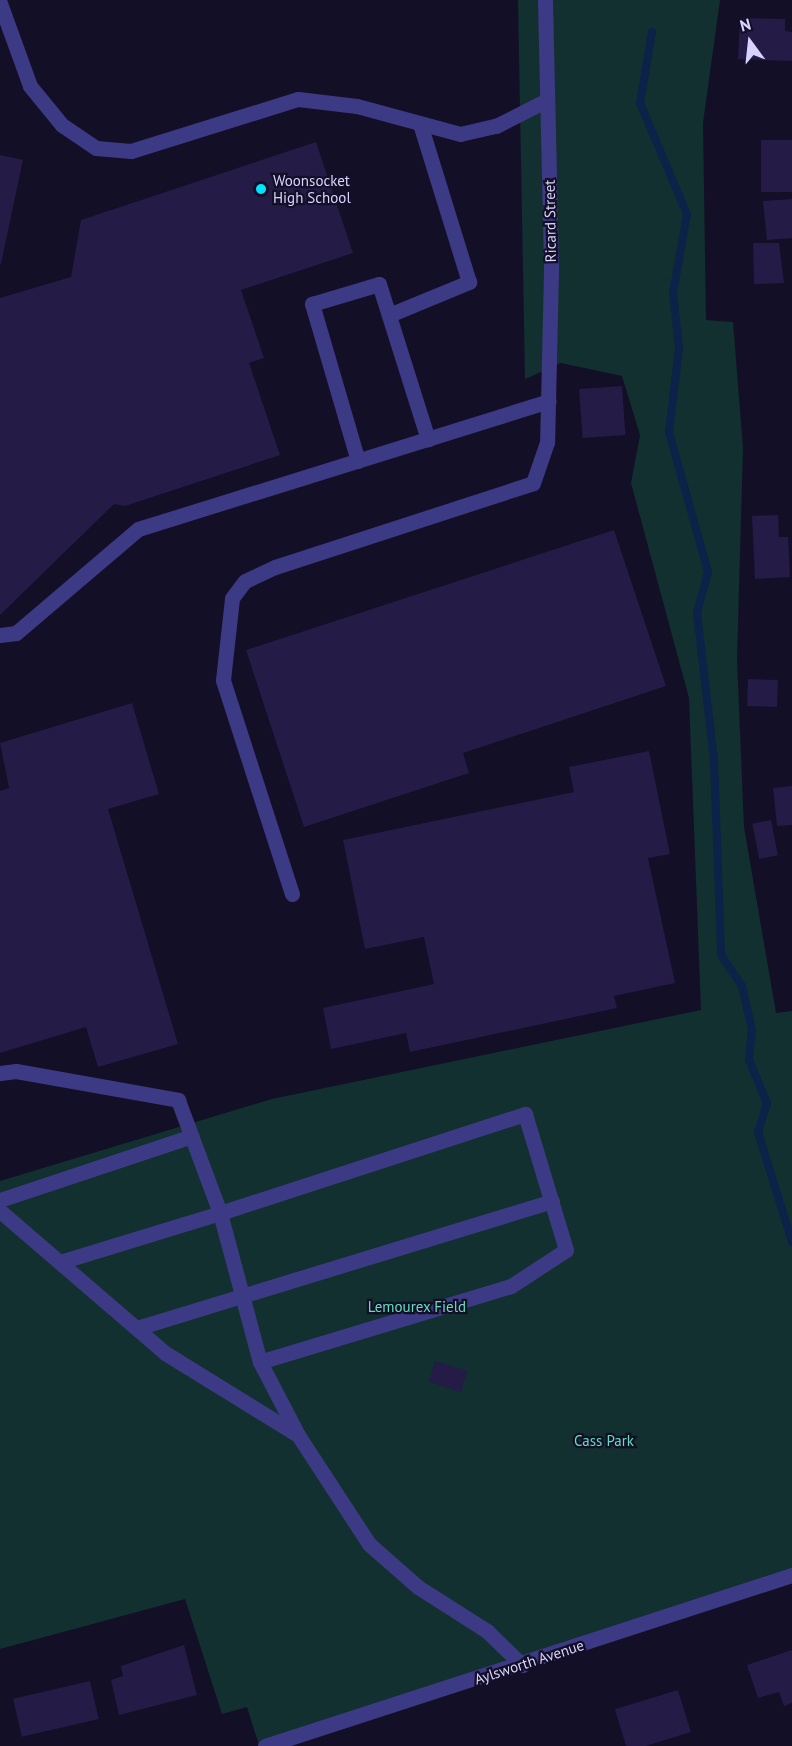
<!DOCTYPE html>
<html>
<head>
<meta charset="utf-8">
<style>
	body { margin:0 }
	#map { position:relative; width:792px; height:1746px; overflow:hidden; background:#130f26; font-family:"PT Sans",sans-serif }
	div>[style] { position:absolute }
	.green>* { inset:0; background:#12302f }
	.stream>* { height:8px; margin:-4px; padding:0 4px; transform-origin:4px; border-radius:4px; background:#0c2248 }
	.building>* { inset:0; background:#241b47; transform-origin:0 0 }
	.service>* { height:15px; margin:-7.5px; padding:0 7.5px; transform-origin:7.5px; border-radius:7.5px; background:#3d3a85 }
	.minor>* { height:15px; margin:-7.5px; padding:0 7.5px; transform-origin:7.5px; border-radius:7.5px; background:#3d3a85 }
	.dots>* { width:16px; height:16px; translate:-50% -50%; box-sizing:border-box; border:3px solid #130f26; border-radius:50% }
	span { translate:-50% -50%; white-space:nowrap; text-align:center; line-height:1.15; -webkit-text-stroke:4.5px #130f26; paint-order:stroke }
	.poi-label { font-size:15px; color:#d9d4ff }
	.left { translate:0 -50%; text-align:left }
	.street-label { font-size:15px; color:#d9d4ff }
	.park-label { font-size:15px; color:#5fe0c0 }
	.north { position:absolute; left:720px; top:12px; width:60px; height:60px; -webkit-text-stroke:4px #130f26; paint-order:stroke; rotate:345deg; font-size:16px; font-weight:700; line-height:24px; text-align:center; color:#d9d4ff }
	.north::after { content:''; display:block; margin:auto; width:21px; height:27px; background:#d9d4ff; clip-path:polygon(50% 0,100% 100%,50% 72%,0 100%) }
</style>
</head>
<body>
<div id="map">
	<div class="green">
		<i style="clip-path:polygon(518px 0,720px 0,703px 123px,706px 320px,733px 322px,743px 448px,737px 660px,744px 827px,776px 1013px,792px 1011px,792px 1578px,259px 1745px,247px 1707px,222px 1714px,185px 1599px,0 1649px,0 1181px,272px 1099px,701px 1010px,689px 698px,631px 483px,640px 435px,622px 376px,561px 363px,525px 379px)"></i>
	</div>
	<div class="stream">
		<i style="left:652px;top:32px;width:72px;rotate:99.6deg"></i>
		<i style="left:640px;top:103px;width:121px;rotate:67.1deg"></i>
		<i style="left:687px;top:214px;width:80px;rotate:100deg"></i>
		<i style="left:673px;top:293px;width:55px;rotate:83.8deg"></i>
		<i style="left:679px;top:348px;width:85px;rotate:96.8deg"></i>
		<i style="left:669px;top:432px;width:145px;rotate:74.4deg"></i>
		<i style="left:708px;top:572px;width:42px;rotate:105deg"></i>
		<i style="left:697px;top:613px;width:148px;rotate:83.4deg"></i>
		<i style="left:714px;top:760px;width:195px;rotate:87.9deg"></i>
		<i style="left:721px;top:955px;width:37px;rotate:56deg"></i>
		<i style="left:742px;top:986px;width:45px;rotate:77.2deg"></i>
		<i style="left:752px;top:1030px;width:30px;rotate:96deg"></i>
		<i style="left:749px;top:1060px;width:47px;rotate:67.3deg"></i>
		<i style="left:767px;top:1103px;width:30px;rotate:107deg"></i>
		<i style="left:758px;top:1132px;width:115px;rotate:72.8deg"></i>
	</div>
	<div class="building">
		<i style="clip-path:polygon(740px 18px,785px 19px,785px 31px,792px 32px,792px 61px,738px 59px)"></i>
		<i style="left:792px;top:140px;width:52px;height:31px;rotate:90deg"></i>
		<i style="clip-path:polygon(316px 142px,353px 253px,241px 290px,264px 358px,249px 363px,280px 455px,125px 506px,114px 504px,0 615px,0 298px,71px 277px,81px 220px)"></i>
		<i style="clip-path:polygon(0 155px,23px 160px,1px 264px,0 264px)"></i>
		<i style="clip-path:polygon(792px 199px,792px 238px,767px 240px,763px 201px)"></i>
		<i style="clip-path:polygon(753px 243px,779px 243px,784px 283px,754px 284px)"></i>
		<i style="left:622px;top:386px;width:49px;height:43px;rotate:86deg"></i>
		<i style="clip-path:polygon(778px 515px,779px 537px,788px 537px,790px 577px,755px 579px,752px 516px)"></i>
		<i style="clip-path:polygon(614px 530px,666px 686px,463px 753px,469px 773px,304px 827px,246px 650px)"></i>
		<i style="left:748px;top:679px;width:30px;height:27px;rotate:2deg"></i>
		<i style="clip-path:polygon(132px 703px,159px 794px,108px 809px,178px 1044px,98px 1067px,86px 1027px,0 1053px,0 791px,9px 788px,0 743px)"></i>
		<i style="clip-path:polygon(649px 751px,670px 854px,648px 858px,675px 983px,614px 996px,617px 1008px,410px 1052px,406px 1033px,331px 1049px,323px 1008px,434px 984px,424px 937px,365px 949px,343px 840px,574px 792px,569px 767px)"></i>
		<i style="clip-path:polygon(792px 786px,792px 825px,777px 826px,773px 788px)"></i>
		<i style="left:771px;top:820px;width:36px;height:19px;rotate:79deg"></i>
		<i style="left:435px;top:1361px;width:34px;height:22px;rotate:17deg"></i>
		<i style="clip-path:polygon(184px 1645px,197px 1695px,119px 1715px,111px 1680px,123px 1676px,121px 1666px)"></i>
		<i style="clip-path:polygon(792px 1650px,792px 1703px,784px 1706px,779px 1692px,758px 1698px,747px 1665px)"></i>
		<i style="left:90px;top:1681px;width:39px;height:79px;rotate:77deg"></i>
		<i style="left:678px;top:1690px;width:44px;height:66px;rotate:73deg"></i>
	</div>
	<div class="service">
		<i style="left:0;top:3px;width:88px;rotate:70.1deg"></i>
		<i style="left:30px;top:86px;width:50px;rotate:50.6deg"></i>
		<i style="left:62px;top:125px;width:41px;rotate:34.1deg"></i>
		<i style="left:96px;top:148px;width:35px;rotate:5deg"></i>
		<i style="left:131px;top:151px;width:175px;rotate:-17.3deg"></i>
		<i style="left:298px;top:99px;width:59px;rotate:6.8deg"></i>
		<i style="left:357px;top:106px;width:107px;rotate:15.2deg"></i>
		<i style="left:460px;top:134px;width:37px;rotate:-13deg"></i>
		<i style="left:496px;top:126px;width:57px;rotate:-27deg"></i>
		<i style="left:389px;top:315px;width:87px;rotate:-22.4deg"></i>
		<i style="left:469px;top:282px;width:162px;rotate:-107.2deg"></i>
		<i style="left:358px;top:461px;width:164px;rotate:-106.3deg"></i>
		<i style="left:312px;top:304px;width:70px;rotate:-16.6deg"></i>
		<i style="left:379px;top:284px;width:163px;rotate:72.5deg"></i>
		<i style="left:0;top:635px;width:16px;rotate:-7deg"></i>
		<i style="left:16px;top:633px;width:160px;rotate:-40.4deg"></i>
		<i style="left:138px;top:529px;width:430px;rotate:-17.3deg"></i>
		<i style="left:292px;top:894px;width:225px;rotate:-107.9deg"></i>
		<i style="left:223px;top:680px;width:82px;rotate:-83.7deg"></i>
		<i style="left:232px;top:598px;width:21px;rotate:-53deg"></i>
		<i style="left:245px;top:581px;width:33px;rotate:-25deg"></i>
		<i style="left:275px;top:567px;width:271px;rotate:-18deg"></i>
		<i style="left:533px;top:483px;width:43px;rotate:-71.1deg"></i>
		<i style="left:0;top:1073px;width:16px;rotate:-7deg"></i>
		<i style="left:16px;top:1071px;width:165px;rotate:10.1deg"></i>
		<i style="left:178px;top:1100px;width:121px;rotate:69.6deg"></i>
		<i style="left:220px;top:1213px;width:321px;rotate:-18deg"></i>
		<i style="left:525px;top:1114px;width:142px;rotate:73.2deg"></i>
		<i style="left:566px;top:1250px;width:66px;rotate:146.8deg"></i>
		<i style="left:511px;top:1286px;width:262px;rotate:163.2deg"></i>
		<i style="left:260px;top:1362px;width:82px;rotate:62.5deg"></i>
		<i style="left:298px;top:1435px;width:130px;rotate:56.9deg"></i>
		<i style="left:369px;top:1544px;width:65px;rotate:41.3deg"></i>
		<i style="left:418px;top:1587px;width:82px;rotate:32.5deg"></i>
		<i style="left:487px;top:1631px;width:49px;rotate:44.2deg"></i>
		<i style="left:0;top:1200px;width:202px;rotate:-18.4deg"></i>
		<i style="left:0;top:1211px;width:218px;rotate:40.7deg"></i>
		<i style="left:165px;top:1353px;width:156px;rotate:31.7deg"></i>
		<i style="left:60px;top:1262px;width:167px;rotate:-17deg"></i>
		<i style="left:220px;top:1213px;width:154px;rotate:75deg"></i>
		<i style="left:137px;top:1328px;width:434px;rotate:-17deg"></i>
	</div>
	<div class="minor">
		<i style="left:545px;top:0;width:271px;rotate:88.7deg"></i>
		<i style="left:551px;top:271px;width:171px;rotate:91.3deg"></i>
		<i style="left:265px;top:1746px;width:554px;rotate:-17.98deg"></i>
	</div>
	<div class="dots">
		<i style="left:261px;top:189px;background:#00e5ff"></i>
	</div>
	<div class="poi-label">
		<span class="left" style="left:273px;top:189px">Woonsocket<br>High School</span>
	</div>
	<div class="street-label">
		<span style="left:550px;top:221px;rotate:-91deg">Ricard Street</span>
		<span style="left:529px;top:1662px;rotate:-18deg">Aylsworth Avenue</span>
	</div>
	<div class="park-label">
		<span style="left:417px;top:1307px">Lemourex Field</span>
		<span style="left:604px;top:1441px">Cass Park</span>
	</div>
	<div class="north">N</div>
</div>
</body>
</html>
